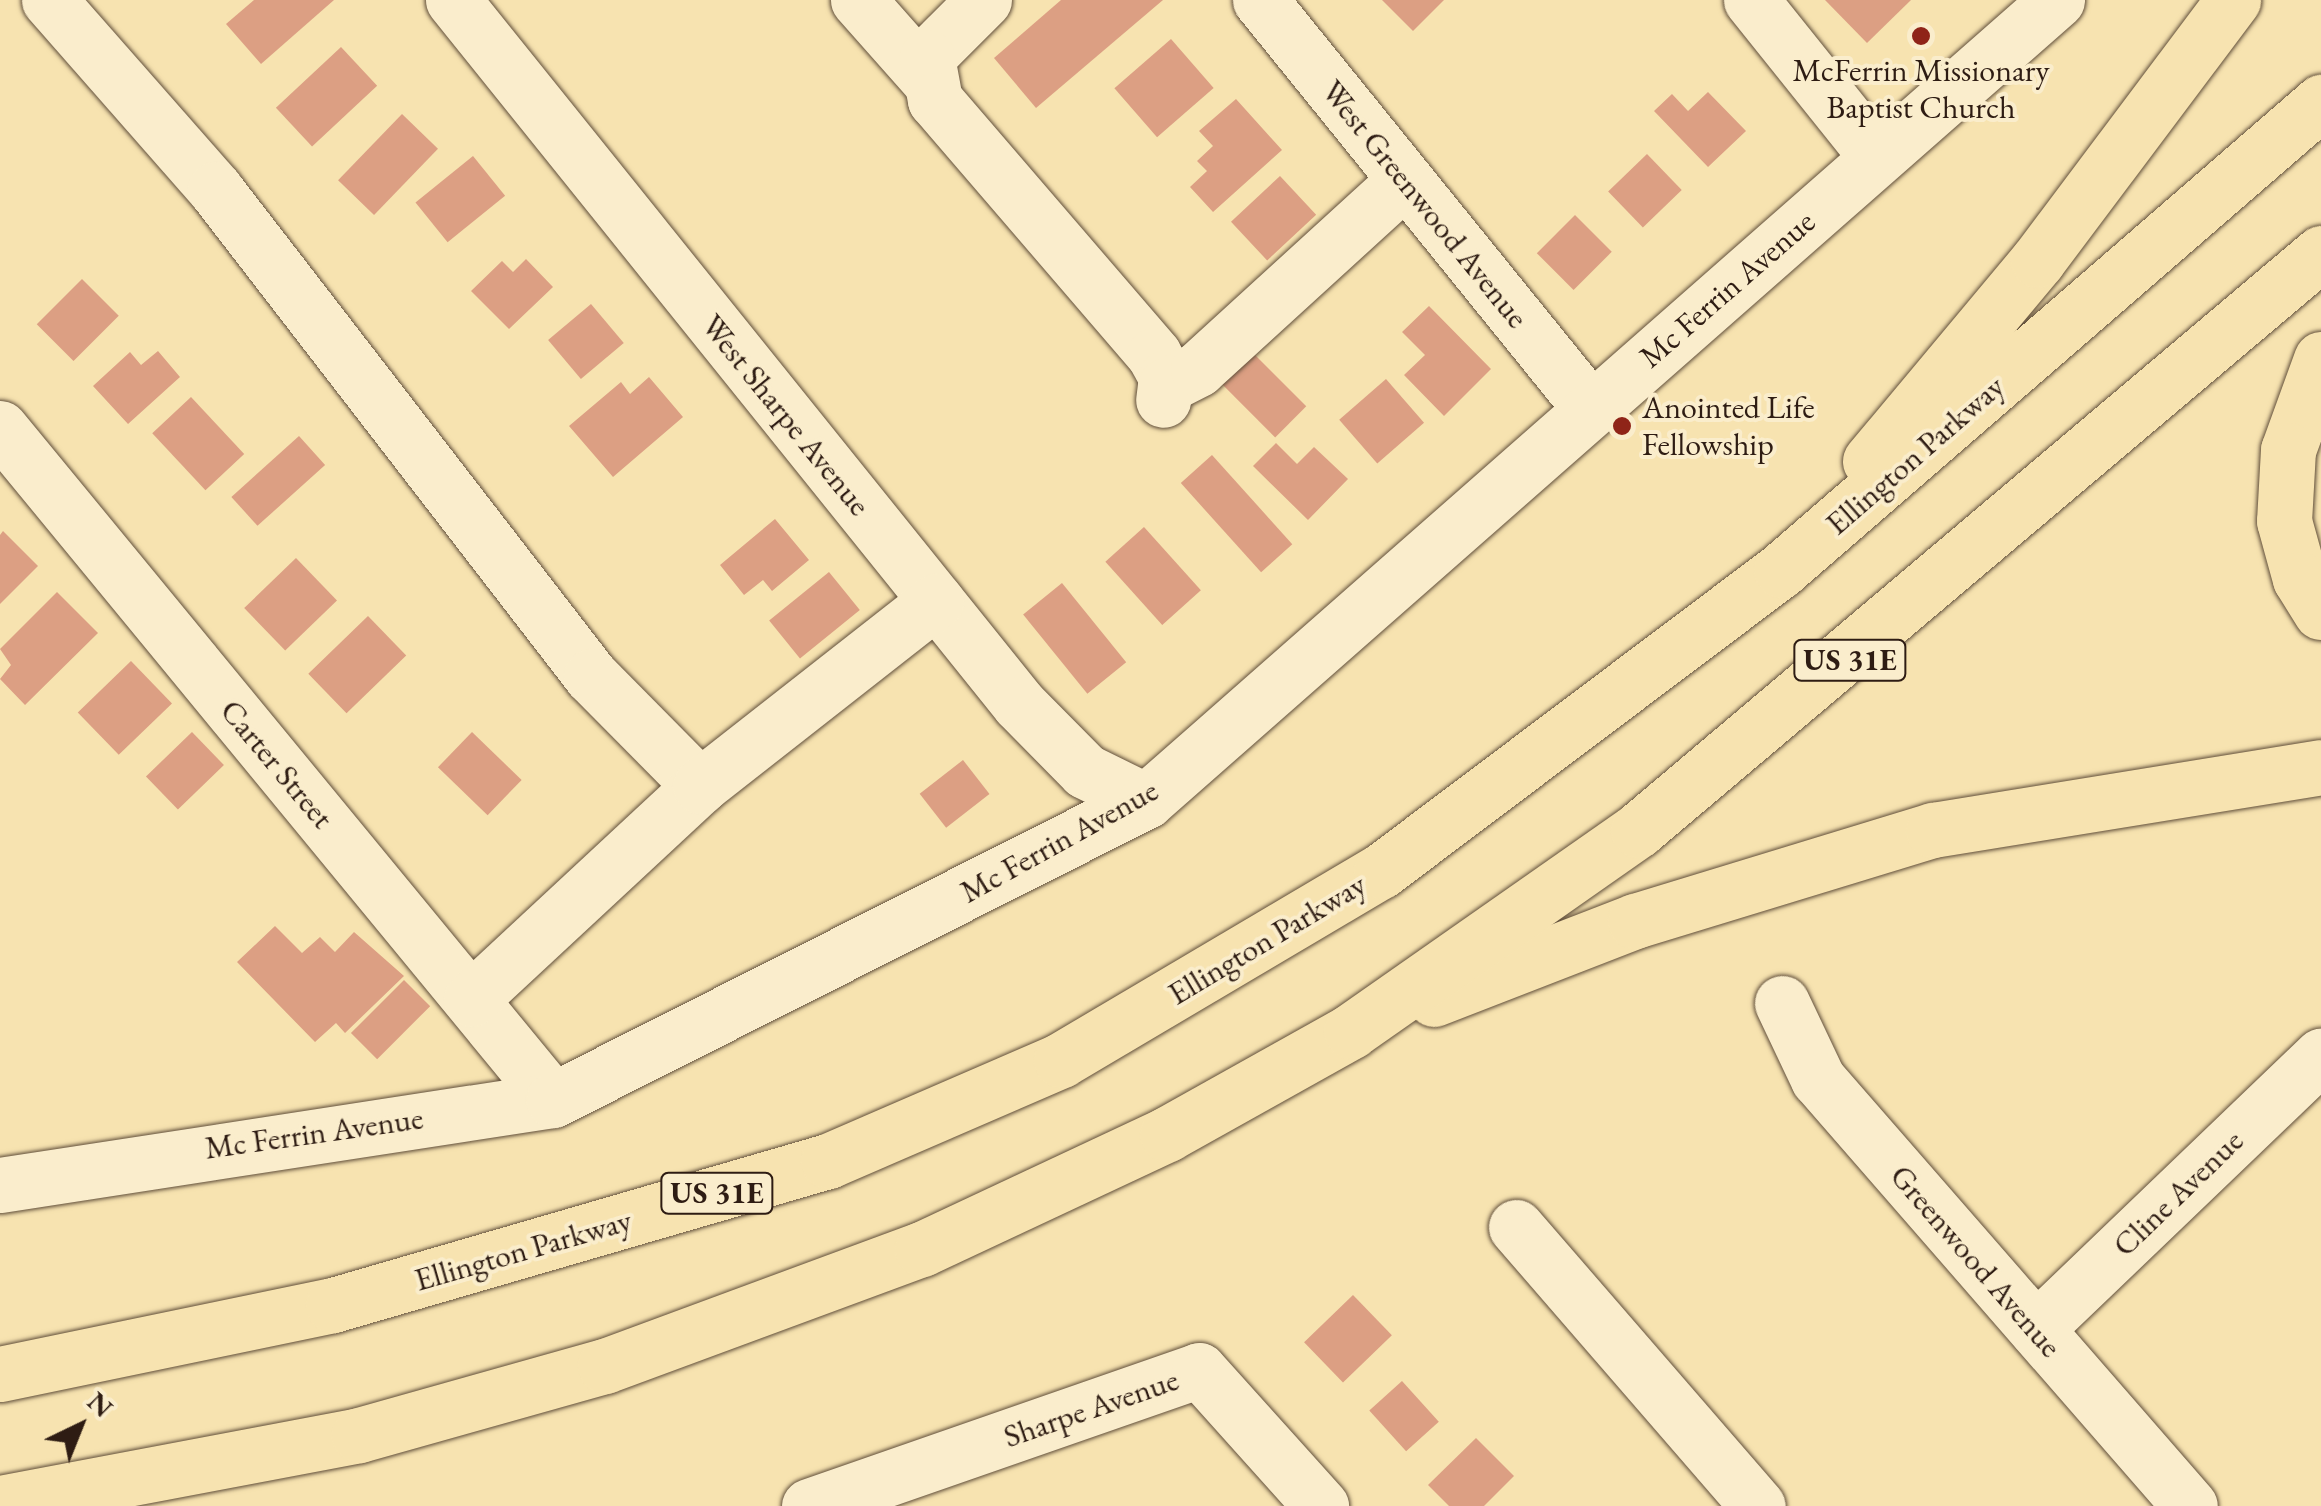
<!DOCTYPE html>
<html>
<head>
<meta charset="utf-8">
<style>
	body { margin:0 }
	#map { position:relative; width:2321px; height:1506px; overflow:hidden; background:#f7e3b0; font-family:"EB Garamond",serif }
	div>[style] { position:absolute }
	.building>* { inset:0; background:#dc9f83; transform-origin:0 0 }
	.roads { filter:drop-shadow(0 0 2px #604e3a) drop-shadow(0 0 2px #604e3a) }
	.minor>* { height:55px; margin:-27.5px; padding:0 27.5px; transform-origin:27.5px; border-radius:27.5px; background:#faedcc }
	.highway>* { height:55px; margin:-27.5px; padding:0 27.5px; transform-origin:27.5px; border-radius:27.5px; background:#f7e3b0 }
	.dots>* { width:28px; height:28px; translate:-50% -50%; box-sizing:border-box; border:5px solid #faedcc; border-radius:50% }
	span { translate:-50% -50%; white-space:nowrap; text-align:center; line-height:1.15; -webkit-text-stroke:8px #faedcc; paint-order:stroke }
	.shield-label span { padding:2px 8px; background:#faedcc; border:2px solid; border-radius:8px; -webkit-text-stroke-width:0 }
	.shield-label { font-size:30px; color:#2e1c13; font-weight:700 }
	.poi-label { font-size:32px; color:#2e1c13 }
	.left { translate:0 -50%; text-align:left }
	.street-label { font-size:32px; color:#2e1c13 }
	.north { position:absolute; left:30px; top:1376px; width:100px; height:100px; -webkit-text-stroke:8px #faedcc; paint-order:stroke; rotate:43deg; font-size:28px; font-weight:700; line-height:40px; text-align:center; color:#2e1c13 }
	.north::after { content:''; display:block; margin:auto; width:35px; height:45px; background:#2e1c13; clip-path:polygon(50% 0,100% 100%,50% 72%,0 100%) }
</style>
</head>
<body>
<div id="map">
	<div class="building">
		<i style="clip-path:polygon(254px 0,334px 0,261px 64px,226px 24px)"></i>
		<i style="clip-path:polygon(1061px 0,1163px 0,1036px 108px,994px 58px)"></i>
		<i style="clip-path:polygon(1382px 0,1444px 0,1413px 31px)"></i>
		<i style="clip-path:polygon(1825px 0,1911px 0,1867px 43px)"></i>
		<i style="left:1171px;top:39px;width:65px;height:75px;rotate:49deg"></i>
		<i style="left:341px;top:47px;width:53px;height:89px;rotate:47deg"></i>
		<i style="clip-path:polygon(1708px 92px,1746px 131px,1708px 167px,1654px 111px,1672px 94px,1688px 111px)"></i>
		<i style="clip-path:polygon(1236px 99px,1282px 150px,1213px 212px,1190px 187px,1207px 171px,1197px 161px,1213px 146px,1199px 131px)"></i>
		<i style="left:402px;top:114px;width:50px;height:92px;rotate:44deg"></i>
		<i style="left:1647px;top:154px;width:50px;height:54px;rotate:46deg"></i>
		<i style="left:473px;top:156px;width:51px;height:74px;rotate:51deg"></i>
		<i style="left:1280px;top:176px;width:53px;height:67px;rotate:47deg"></i>
		<i style="left:1575px;top:215px;width:52px;height:54px;rotate:45deg"></i>
		<i style="clip-path:polygon(526px 259px,553px 287px,509px 329px,471px 291px,502px 261px,513px 272px)"></i>
		<i style="left:82px;top:279px;width:52px;height:64px;rotate:45deg"></i>
		<i style="left:591px;top:304px;width:51px;height:56px;rotate:50deg"></i>
		<i style="clip-path:polygon(1429px 306px,1491px 369px,1444px 416px,1404px 375px,1425px 355px,1402px 332px)"></i>
		<i style="left:1249px;top:349px;width:81px;height:44px;rotate:45deg"></i>
		<i style="clip-path:polygon(158px 351px,180px 377px,128px 424px,93px 386px,130px 352px,141px 365px)"></i>
		<i style="clip-path:polygon(649px 377px,683px 417px,613px 477px,569px 426px,621px 382px,630px 394px)"></i>
		<i style="left:1386px;top:379px;width:58px;height:62px;rotate:49deg"></i>
		<i style="left:191px;top:397px;width:78px;height:53px;rotate:47deg"></i>
		<i style="left:299px;top:436px;width:39px;height:91px;rotate:48deg"></i>
		<i style="clip-path:polygon(1276px 443px,1297px 464px,1314px 447px,1348px 479px,1308px 520px,1253px 466px)"></i>
		<i style="left:1212px;top:455px;width:120px;height:42px;rotate:48deg"></i>
		<i style="clip-path:polygon(775px 519px,809px 560px,772px 591px,763px 580px,744px 595px,720px 565px)"></i>
		<i style="left:1144px;top:527px;width:85px;height:52px;rotate:48deg"></i>
		<i style="clip-path:polygon(3px 531px,38px 566px,0 604px,0 535px)"></i>
		<i style="left:296px;top:558px;width:59px;height:72px;rotate:46deg"></i>
		<i style="left:829px;top:572px;width:49px;height:77px;rotate:51deg"></i>
		<i style="left:1062px;top:583px;width:102px;height:50px;rotate:51deg"></i>
		<i style="clip-path:polygon(57px 592px,98px 633px,25px 705px,0 679px,11px 665px,0 649px)"></i>
		<i style="left:368px;top:616px;width:55px;height:83px;rotate:46deg"></i>
		<i style="left:131px;top:661px;width:59px;height:74px;rotate:46deg"></i>
		<i style="left:192px;top:732px;width:46px;height:64px;rotate:46deg"></i>
		<i style="left:472px;top:732px;width:69px;height:49px;rotate:44deg"></i>
		<i style="left:963px;top:760px;width:43px;height:55px;rotate:52deg"></i>
		<i style="clip-path:polygon(275px 926px,302px 953px,320px 937px,335px 952px,354px 932px,404px 976px,345px 1033px,336px 1023px,315px 1042px,237px 962px)"></i>
		<i style="left:404px;top:980px;width:37px;height:75px;rotate:45deg"></i>
		<i style="left:1353px;top:1295px;width:56px;height:68px;rotate:46deg"></i>
		<i style="left:1402px;top:1381px;width:55px;height:44px;rotate:48deg"></i>
		<i style="clip-path:polygon(1476px 1438px,1514px 1476px,1484px 1506px,1449px 1506px,1428px 1485px)"></i>
	</div>
	<div class="roads">
		<div class="minor">
			<i style="left:49px;top:0;width:252px;rotate:48.7deg"></i>
			<i style="left:215px;top:189px;width:615px;rotate:52.33deg"></i>
			<i style="left:591px;top:676px;width:155px;rotate:45.3deg"></i>
			<i style="left:453px;top:0;width:903px;rotate:51.2deg"></i>
			<i style="left:1019px;top:704px;width:94px;rotate:45.4deg"></i>
			<i style="left:1085px;top:771px;width:68px;rotate:26.2deg"></i>
			<i style="left:858px;top:0;width:104px;rotate:48.5deg"></i>
			<i style="left:984px;top:0;width:81px;rotate:135deg"></i>
			<i style="left:927px;top:57px;width:44px;rotate:79.5deg"></i>
			<i style="left:935px;top:100px;width:336px;rotate:49.3deg"></i>
			<i style="left:1154px;top:355px;width:25px;rotate:61deg"></i>
			<i style="left:1166px;top:377px;width:23px;rotate:97deg"></i>
			<i style="left:1260px;top:0;width:525px;rotate:51.03deg"></i>
			<i style="left:1751px;top:0;width:201px;rotate:51.3deg"></i>
			<i style="left:1165px;top:386px;width:37px;rotate:-27deg"></i>
			<i style="left:1198px;top:369px;width:280px;rotate:-42.4deg"></i>
			<i style="left:0;top:428px;width:870px;rotate:50.55deg"></i>
			<i style="left:471px;top:999px;width:313px;rotate:-42.9deg"></i>
			<i style="left:700px;top:786px;width:300px;rotate:-38.1deg"></i>
			<i style="left:1782px;top:1003px;width:84px;rotate:64.7deg"></i>
			<i style="left:1818px;top:1079px;width:566px;rotate:48.94deg"></i>
			<i style="left:0;top:1185px;width:559px;rotate:-8.74deg"></i>
			<i style="left:553px;top:1100px;width:664px;rotate:-26.76deg"></i>
			<i style="left:1146px;top:801px;width:1213px;rotate:-41.32deg"></i>
			<i style="left:1516px;top:1227px;width:369px;rotate:49.1deg"></i>
			<i style="left:2036px;top:1329px;width:395px;rotate:-43.8deg"></i>
			<i style="left:809px;top:1506px;width:413px;rotate:-19.2deg"></i>
			<i style="left:1199px;top:1370px;width:183px;rotate:48.1deg"></i>
		</div>
		<div class="highway">
			<i style="left:2321px;top:359px;width:97px;rotate:109.9deg"></i>
			<i style="left:2288px;top:450px;width:71px;rotate:93.2deg"></i>
			<i style="left:2284px;top:521px;width:60px;rotate:74.6deg"></i>
			<i style="left:2300px;top:579px;width:39px;rotate:58deg"></i>
			<i style="left:1870px;top:461px;width:262px;rotate:-50.1deg"></i>
			<i style="left:2038px;top:260px;width:325px;rotate:-53.1deg"></i>
			<i style="left:1434px;top:999px;width:216px;rotate:-21.2deg"></i>
			<i style="left:1635px;top:921px;width:312px;rotate:-17deg"></i>
			<i style="left:1933px;top:830px;width:393px;rotate:-9.2deg"></i>
			<i style="left:0;top:1374px;width:340px;rotate:-11.7deg"></i>
			<i style="left:333px;top:1305px;width:516px;rotate:-16.22deg"></i>
			<i style="left:828px;top:1161px;width:254px;rotate:-23.4deg"></i>
			<i style="left:1061px;top:1060px;width:372px;rotate:-30.6deg"></i>
			<i style="left:1381px;top:871px;width:501px;rotate:-36.96deg"></i>
			<i style="left:1781px;top:570px;width:715px;rotate:-40.91deg"></i>
			<i style="left:0;top:1503px;width:365px;rotate:-10.7deg"></i>
			<i style="left:359px;top:1435px;width:255px;rotate:-15.7deg"></i>
			<i style="left:605px;top:1366px;width:338px;rotate:-20.3deg"></i>
			<i style="left:922px;top:1249px;width:271px;rotate:-25.1deg"></i>
			<i style="left:1167px;top:1134px;width:211px;rotate:-29.2deg"></i>
			<i style="left:1351px;top:1031px;width:350px;rotate:-35deg"></i>
			<i style="left:1638px;top:830px;width:894px;rotate:-40.19deg"></i>
		</div>
	</div>
	<div class="dots">
		<i style="left:1921px;top:36px;background:#8f2418"></i>
		<i style="left:1622px;top:426px;background:#8f2418"></i>
	</div>
	<div class="shield-label">
		<span style="left:1850px;top:660px">US 31E</span>
		<span style="left:717px;top:1193px">US 31E</span>
	</div>
	<div class="poi-label">
		<span style="left:1921px;top:89px">McFerrin Missionary<br>Baptist Church</span>
		<span class="left" style="left:1642px;top:426px">Anointed Life<br>Fellowship</span>
	</div>
	<div class="street-label">
		<span style="left:1425px;top:204px;rotate:51deg">West Greenwood Avenue</span>
		<span style="left:1727px;top:289px;rotate:-41deg">Mc Ferrin Avenue</span>
		<span style="left:786px;top:415px;rotate:51deg">West Sharpe Avenue</span>
		<span style="left:1915px;top:455px;rotate:-41deg">Ellington Parkway</span>
		<span style="left:277px;top:764px;rotate:50deg">Carter Street</span>
		<span style="left:1059px;top:841px;rotate:-29deg">Mc Ferrin Avenue</span>
		<span style="left:1267px;top:939px;rotate:-31deg">Ellington Parkway</span>
		<span style="left:314px;top:1133px;rotate:-8deg">Mc Ferrin Avenue</span>
		<span style="left:2178px;top:1193px;rotate:-44deg">Cline Avenue</span>
		<span style="left:523px;top:1250px;rotate:-16deg">Ellington Parkway</span>
		<span style="left:1976px;top:1261px;rotate:49deg">Greenwood Avenue</span>
		<span style="left:1091px;top:1408px;rotate:-19deg">Sharpe Avenue</span>
	</div>
	<div class="north">N</div>
</div>
</body>
</html>
